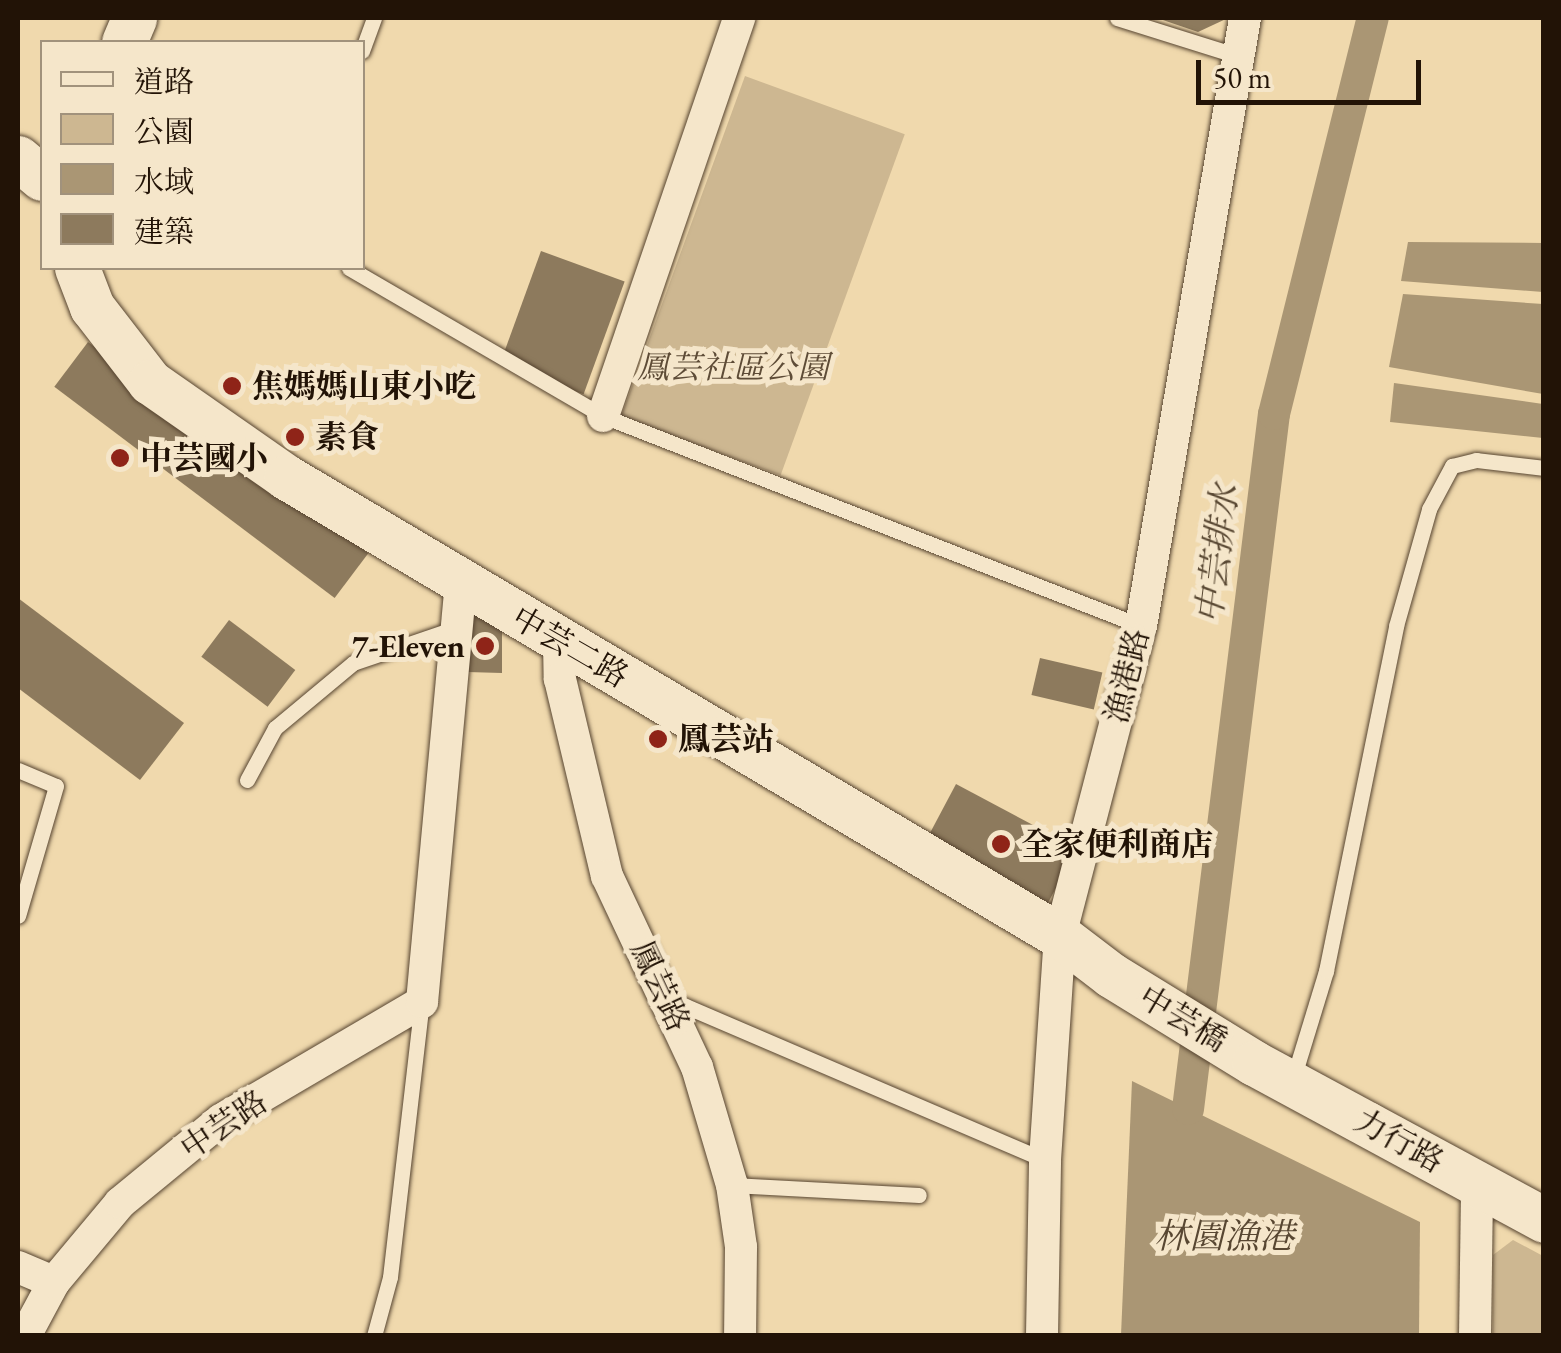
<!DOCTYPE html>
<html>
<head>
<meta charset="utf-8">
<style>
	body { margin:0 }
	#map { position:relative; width:1561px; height:1353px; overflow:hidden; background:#f0d9ad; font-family:"EB Garamond","Noto Serif TC",serif }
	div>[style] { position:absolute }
	.green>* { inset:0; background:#cdb791; transform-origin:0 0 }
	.water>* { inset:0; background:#aa9674 }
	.canal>* { height:32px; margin:-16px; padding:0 16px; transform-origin:16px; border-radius:16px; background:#aa9674 }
	.building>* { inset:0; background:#8d7a5d; transform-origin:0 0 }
	.roads { filter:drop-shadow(0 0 2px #564430) drop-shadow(0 0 2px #564430) }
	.lane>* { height:15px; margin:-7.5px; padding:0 7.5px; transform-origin:7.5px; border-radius:7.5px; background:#f5e6ca }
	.street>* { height:32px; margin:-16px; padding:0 16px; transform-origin:16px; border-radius:16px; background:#f5e6ca }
	.secondary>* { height:45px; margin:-22.5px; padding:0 22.5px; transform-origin:22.5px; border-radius:22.5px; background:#f5e6ca }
	.dots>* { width:28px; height:28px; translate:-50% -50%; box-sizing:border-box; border:5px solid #f5e6ca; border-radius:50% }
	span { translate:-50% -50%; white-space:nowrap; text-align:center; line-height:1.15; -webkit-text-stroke:10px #f5e6ca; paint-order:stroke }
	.park-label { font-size:32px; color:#5e4c37; font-style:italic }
	.poi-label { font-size:32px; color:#221306; font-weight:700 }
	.left { translate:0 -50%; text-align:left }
	.right { translate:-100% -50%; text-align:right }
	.street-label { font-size:32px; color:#221306 }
	.water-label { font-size:35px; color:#584732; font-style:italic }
	.frame { position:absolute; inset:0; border:20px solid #221306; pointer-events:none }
	.legend { position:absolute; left:40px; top:40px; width:325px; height:230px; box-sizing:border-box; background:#f5e6ca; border:2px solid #a1927c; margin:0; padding:12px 18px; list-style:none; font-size:30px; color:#221306 }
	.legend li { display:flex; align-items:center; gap:20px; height:50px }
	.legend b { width:50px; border:2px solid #a1927c }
	.scale { position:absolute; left:1196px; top:60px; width:225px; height:45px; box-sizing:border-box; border:5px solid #221306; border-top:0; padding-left:12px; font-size:30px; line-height:35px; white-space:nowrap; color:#221306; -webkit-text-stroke:8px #f5e6ca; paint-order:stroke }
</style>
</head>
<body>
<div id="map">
	<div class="green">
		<i style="left:745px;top:76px;width:170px;height:363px;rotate:20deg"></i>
		<i style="clip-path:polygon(1513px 1240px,1543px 1256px,1543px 1335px,1493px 1335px,1493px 1255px)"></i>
	</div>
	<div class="water">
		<i style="clip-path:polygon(1408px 242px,1543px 243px,1543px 292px,1401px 281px)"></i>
		<i style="clip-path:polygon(1403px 294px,1543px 304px,1543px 394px,1389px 367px)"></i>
		<i style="clip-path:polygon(1394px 383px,1543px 404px,1543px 438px,1390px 422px)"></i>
		<i style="clip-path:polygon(1132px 1081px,1420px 1222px,1419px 1335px,1121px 1335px)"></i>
	</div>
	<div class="canal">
		<i style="left:1188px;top:1109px;width:700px;rotate:-82.95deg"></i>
		<i style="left:1274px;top:414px;width:408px;rotate:-76deg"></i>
	</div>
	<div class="building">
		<i style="clip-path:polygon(1157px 18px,1228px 18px,1198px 32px)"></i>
		<i style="left:541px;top:251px;width:89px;height:120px;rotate:20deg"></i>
		<i style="left:88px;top:342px;width:351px;height:56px;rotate:37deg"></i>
		<i style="clip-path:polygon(18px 598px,184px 723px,140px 780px,18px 688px)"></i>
		<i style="clip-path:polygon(468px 600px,502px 619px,502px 673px,467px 672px)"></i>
		<i style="left:229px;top:620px;width:83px;height:46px;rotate:37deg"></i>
		<i style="left:1040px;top:658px;width:64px;height:38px;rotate:13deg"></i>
		<i style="left:956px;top:784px;width:137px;height:63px;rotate:28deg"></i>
	</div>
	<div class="roads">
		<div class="lane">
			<i style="left:1117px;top:18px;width:127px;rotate:17.4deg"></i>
			<i style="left:362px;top:51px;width:35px;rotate:-70deg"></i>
			<i style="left:349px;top:268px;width:294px;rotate:30.2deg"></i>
			<i style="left:603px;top:416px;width:578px;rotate:21.32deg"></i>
			<i style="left:18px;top:770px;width:41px;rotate:22.8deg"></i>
			<i style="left:56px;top:786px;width:135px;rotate:106.3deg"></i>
			<i style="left:247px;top:780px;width:59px;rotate:-61.7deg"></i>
			<i style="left:275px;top:728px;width:102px;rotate:-39.8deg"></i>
			<i style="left:353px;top:663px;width:109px;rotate:-18.8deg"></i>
			<i style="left:669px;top:999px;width:409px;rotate:23.2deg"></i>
			<i style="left:1293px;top:1079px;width:113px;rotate:-73deg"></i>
			<i style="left:1326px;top:971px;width:352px;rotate:-78.5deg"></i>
			<i style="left:1396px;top:626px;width:122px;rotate:-74.2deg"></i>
			<i style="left:1429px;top:509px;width:49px;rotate:-61.9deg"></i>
			<i style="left:1452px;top:466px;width:25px;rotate:-14deg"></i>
			<i style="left:1476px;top:460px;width:68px;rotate:6.7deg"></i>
			<i style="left:732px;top:1185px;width:187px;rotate:3.1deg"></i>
			<i style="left:374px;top:1336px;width:61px;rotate:-74.8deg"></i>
			<i style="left:390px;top:1277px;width:277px;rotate:-83.4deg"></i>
		</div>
		<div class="street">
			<i style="left:603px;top:416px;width:421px;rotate:-71.1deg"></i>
			<i style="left:559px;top:640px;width:39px;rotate:89deg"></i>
			<i style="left:560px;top:679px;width:203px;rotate:76.6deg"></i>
			<i style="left:607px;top:876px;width:211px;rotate:64.8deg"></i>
			<i style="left:697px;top:1067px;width:123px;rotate:73.5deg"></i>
			<i style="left:732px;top:1185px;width:63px;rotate:81.7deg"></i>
			<i style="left:741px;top:1247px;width:89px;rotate:90.6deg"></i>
			<i style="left:18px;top:1267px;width:39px;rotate:23deg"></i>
			<i style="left:25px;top:1336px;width:61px;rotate:-61.8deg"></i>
			<i style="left:54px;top:1282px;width:103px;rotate:-50.1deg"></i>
			<i style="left:120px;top:1203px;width:131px;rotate:-39.4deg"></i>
			<i style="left:221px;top:1120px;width:233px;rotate:-30.4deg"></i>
			<i style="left:422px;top:1002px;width:420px;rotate:-84.7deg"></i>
			<i style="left:1042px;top:1336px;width:176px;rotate:-89deg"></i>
			<i style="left:1045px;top:1160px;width:225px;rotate:-86.2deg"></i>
			<i style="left:1060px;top:936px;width:320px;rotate:-75.4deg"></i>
			<i style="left:1141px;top:626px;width:617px;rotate:-80.29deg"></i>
			<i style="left:1475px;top:1336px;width:152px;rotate:-89.2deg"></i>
		</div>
		<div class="secondary">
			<i style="left:124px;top:42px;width:26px;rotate:-67deg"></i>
			<i style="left:18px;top:158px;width:31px;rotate:40deg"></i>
			<i style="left:77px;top:268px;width:42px;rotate:69deg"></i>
			<i style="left:92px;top:307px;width:95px;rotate:52.3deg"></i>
			<i style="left:150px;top:382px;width:166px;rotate:34.9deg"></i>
			<i style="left:286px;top:477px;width:900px;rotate:30.67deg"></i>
			<i style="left:1060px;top:936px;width:64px;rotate:37.4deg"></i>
			<i style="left:1111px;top:975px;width:168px;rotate:31.6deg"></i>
			<i style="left:1254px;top:1063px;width:330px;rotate:28.4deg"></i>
		</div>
	</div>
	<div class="dots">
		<i style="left:232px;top:386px;background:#8f2418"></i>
		<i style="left:295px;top:437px;background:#8f2418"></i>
		<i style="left:120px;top:458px;background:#8f2418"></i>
		<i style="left:485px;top:646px;background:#8f2418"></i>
		<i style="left:658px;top:739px;background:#8f2418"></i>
		<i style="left:1001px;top:844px;background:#8f2418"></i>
	</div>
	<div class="park-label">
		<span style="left:733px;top:367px">鳳芸社區公園</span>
	</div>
	<div class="poi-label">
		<span class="left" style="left:252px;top:386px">焦媽媽山東小吃</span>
		<span class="left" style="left:315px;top:437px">素食</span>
		<span class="left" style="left:140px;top:458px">中芸國小</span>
		<span class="right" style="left:465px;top:646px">7-Eleven</span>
		<span class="left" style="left:678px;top:739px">鳳芸站</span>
		<span class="left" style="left:1021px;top:844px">全家便利商店</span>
	</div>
	<div class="street-label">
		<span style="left:570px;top:647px;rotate:30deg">中芸二路</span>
		<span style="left:1127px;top:676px;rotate:-76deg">漁港路</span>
		<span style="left:660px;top:986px;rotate:65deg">鳳芸路</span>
		<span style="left:1183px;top:1019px;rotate:31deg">中芸橋</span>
		<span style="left:224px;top:1125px;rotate:-34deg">中芸路</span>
		<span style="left:1399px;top:1141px;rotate:29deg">力行路</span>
	</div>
	<div class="water-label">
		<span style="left:1217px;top:554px;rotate:-83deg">中芸排水</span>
		<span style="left:1224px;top:1236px">林園漁港</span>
	</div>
	<div class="frame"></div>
	<ul class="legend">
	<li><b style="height:12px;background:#f5e6ca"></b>道路</li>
	<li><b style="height:28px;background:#cdb791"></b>公園</li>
	<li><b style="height:28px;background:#aa9674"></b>水域</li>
	<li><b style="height:28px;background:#8d7a5d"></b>建築</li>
	</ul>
	<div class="scale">50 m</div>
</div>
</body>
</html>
